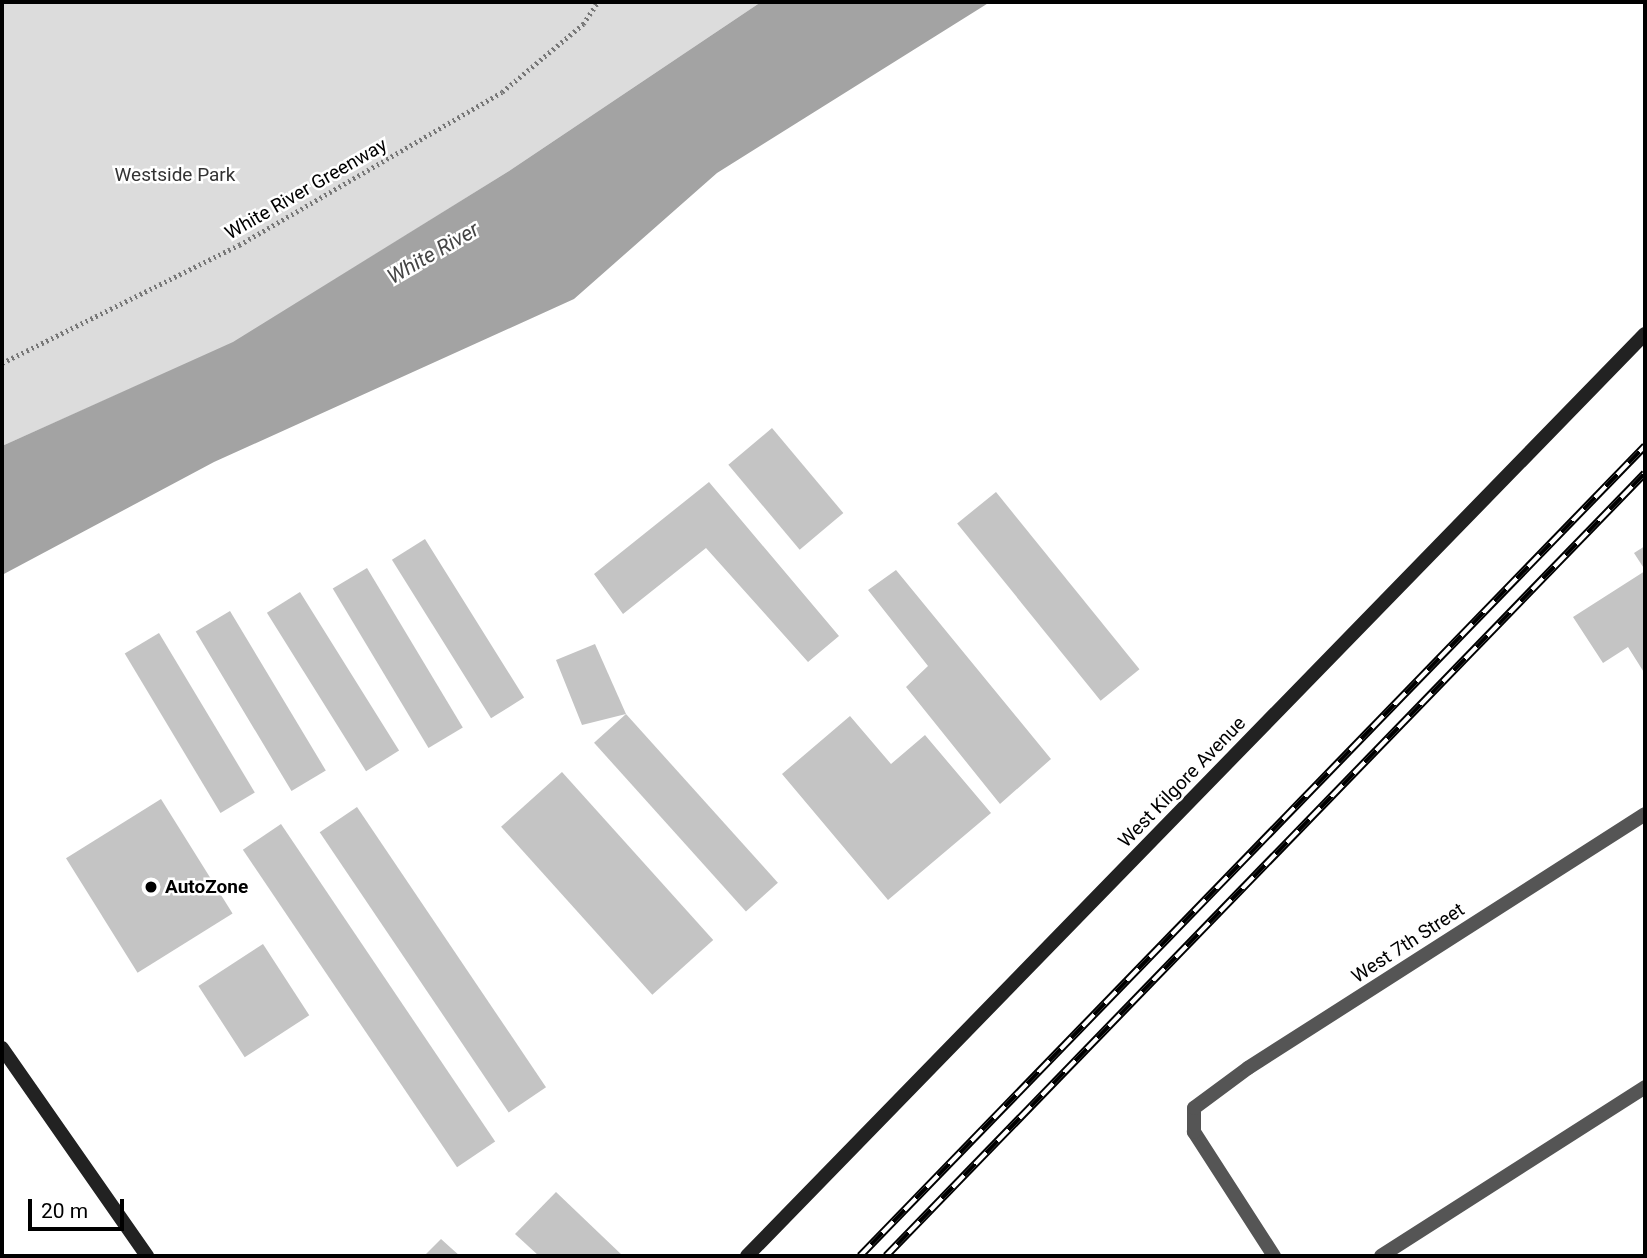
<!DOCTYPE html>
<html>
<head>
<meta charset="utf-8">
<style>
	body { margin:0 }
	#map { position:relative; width:1647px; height:1258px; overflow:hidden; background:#fff; font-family:Roboto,sans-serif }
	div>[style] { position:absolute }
	.green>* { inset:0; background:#dcdcdc }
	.water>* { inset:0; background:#a3a3a3 }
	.building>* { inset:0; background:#c4c4c4; transform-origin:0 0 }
	.path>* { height:4.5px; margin-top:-2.25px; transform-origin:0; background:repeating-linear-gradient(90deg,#777 0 2px,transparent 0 5.5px) }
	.service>* { height:14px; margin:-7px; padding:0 7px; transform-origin:7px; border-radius:7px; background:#555 }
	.minor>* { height:14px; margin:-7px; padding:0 7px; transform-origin:7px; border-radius:7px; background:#555 }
	.secondary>* { height:14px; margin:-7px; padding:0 7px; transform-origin:7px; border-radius:7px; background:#222 }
	.rail>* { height:8px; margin-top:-4px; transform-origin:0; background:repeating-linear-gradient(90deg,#fff 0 16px,#000 0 32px); box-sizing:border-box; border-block:2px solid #000 }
	.dots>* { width:19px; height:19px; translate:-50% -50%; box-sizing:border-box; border:4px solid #fff; border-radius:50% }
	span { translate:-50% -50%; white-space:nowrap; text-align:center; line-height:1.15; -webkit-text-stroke:5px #fff; paint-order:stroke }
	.park-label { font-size:19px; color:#333 }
	.street-label { font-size:19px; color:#000 }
	.poi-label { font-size:19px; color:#000; font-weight:700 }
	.left { translate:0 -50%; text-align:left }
	.water-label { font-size:21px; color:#444; font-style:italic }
	.frame { position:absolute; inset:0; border:4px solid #000; pointer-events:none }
	.scale { position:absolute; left:28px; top:1199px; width:96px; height:32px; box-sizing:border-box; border:4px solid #000; border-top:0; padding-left:9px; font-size:21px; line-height:24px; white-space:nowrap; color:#000; -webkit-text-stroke:5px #fff; paint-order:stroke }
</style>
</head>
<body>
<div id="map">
	<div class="green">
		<i style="clip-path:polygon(2px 2px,761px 2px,509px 171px,233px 343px,2px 446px)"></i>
	</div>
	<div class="water">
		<i style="clip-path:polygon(761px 2px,990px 2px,717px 173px,574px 299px,214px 462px,2px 575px,2px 446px,233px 342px,509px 171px)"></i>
	</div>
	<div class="building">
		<i style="left:772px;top:428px;width:111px;height:57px;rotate:50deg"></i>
		<i style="clip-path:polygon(709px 482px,839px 636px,808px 662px,706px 548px,623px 614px,594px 574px)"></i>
		<i style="left:996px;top:492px;width:228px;height:50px;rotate:51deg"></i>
		<i style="left:425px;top:539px;width:187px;height:39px;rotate:58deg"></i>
		<i style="clip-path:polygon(1645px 546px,1645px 570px,1634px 553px)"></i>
		<i style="left:367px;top:568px;width:186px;height:40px;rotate:59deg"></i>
		<i style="clip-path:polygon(896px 570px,1051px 759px,1000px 804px,906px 687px,928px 666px,868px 590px)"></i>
		<i style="clip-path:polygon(1645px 571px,1645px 674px,1628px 647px,1603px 663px,1573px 617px)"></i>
		<i style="left:300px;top:592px;width:187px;height:39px;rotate:58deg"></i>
		<i style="left:230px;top:611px;width:186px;height:40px;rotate:59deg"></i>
		<i style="left:159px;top:633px;width:186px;height:40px;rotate:59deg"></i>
		<i style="clip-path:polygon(595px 644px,626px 714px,582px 725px,556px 660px)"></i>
		<i style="left:626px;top:714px;width:227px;height:43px;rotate:48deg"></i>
		<i style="clip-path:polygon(850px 716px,891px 764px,925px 735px,991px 813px,888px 900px,782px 774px)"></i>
		<i style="left:562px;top:772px;width:226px;height:82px;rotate:48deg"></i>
		<i style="left:161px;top:799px;width:135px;height:112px;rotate:58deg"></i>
		<i style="left:357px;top:807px;width:338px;height:45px;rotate:56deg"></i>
		<i style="left:281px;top:824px;width:383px;height:46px;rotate:56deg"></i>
		<i style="left:263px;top:944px;width:85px;height:77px;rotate:57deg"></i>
		<i style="clip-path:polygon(556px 1192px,623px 1256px,539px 1256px,515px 1234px)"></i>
		<i style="clip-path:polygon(441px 1239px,451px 1248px,460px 1256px,424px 1256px)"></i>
	</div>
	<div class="path">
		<i style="left:2px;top:363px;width:265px;rotate:-26.5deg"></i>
		<i style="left:239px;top:245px;width:304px;rotate:-30.2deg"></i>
		<i style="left:502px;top:92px;width:106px;rotate:-40deg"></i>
		<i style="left:583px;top:24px;width:27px;rotate:-56deg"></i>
	</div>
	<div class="service">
		<i style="left:1381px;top:1256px;width:313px;rotate:-32.6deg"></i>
	</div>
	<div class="minor">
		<i style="left:1274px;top:1256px;width:148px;rotate:-122.8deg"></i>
		<i style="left:1194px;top:1132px;width:24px;rotate:-90deg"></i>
		<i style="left:1194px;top:1108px;width:67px;rotate:-36.5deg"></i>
		<i style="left:1248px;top:1068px;width:471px;rotate:-32.6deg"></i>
	</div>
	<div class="secondary">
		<i style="left:2px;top:1048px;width:254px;rotate:55.1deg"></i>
		<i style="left:747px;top:1256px;width:1287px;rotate:-45.76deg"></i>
	</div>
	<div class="rail">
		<i style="left:860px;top:1256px;width:1128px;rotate:-45.9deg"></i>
		<i style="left:886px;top:1256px;width:1090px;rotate:-45.89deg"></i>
	</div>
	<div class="dots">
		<i style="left:151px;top:887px;background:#000"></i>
	</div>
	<div class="park-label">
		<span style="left:175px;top:175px">Westside Park</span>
	</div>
	<div class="street-label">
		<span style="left:306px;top:189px;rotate:-30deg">White River Greenway</span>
		<span style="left:1182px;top:782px;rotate:-46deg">West Kilgore Avenue</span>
		<span style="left:1408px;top:943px;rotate:-33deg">West 7th Street</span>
	</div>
	<div class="poi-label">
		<span class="left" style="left:165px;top:887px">AutoZone</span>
	</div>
	<div class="water-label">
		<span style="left:433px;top:253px;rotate:-30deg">White River</span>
	</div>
	<div class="frame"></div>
	<div class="scale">20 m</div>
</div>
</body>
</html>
